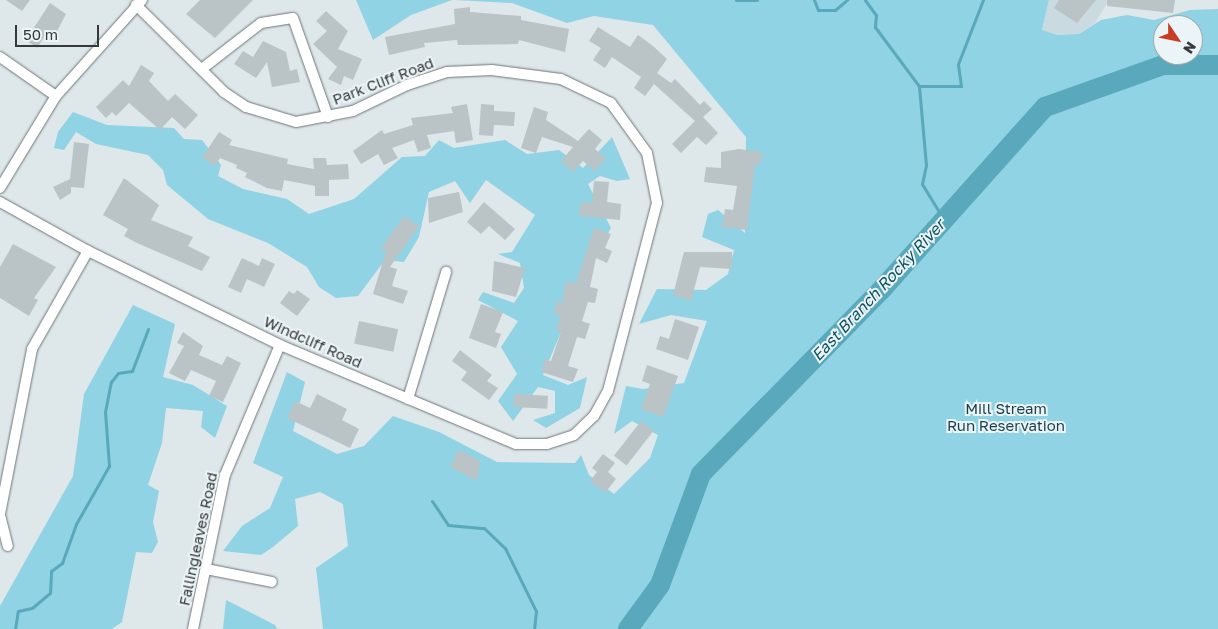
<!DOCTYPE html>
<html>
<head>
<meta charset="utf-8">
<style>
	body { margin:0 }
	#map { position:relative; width:1218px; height:629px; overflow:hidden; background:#dee7ea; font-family:"Golos Text",sans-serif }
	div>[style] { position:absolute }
	.built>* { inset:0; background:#c9dbe0 }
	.green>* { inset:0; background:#8fd3e4 }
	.stream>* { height:3px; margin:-1.5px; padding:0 1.5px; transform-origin:1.5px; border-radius:1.5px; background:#59a8bb }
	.river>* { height:20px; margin:-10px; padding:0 10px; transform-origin:10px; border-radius:10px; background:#59a8bb }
	.building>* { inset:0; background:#bac3c5; transform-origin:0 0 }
	.roads { filter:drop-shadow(0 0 1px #6d7577) drop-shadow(0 0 1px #6d7577) }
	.street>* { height:10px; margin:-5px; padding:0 5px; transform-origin:5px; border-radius:5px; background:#fff }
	span { translate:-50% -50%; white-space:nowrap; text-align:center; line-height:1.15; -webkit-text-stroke:4px #ebf4f7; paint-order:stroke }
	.street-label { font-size:15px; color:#35393a }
	.park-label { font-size:15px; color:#1a3f48 }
	.water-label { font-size:16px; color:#0f5362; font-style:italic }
	.north { position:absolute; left:1153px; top:15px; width:50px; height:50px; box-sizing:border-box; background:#ebf4f7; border:1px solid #a2a9ab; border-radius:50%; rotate:124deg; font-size:14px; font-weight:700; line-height:20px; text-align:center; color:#35393a }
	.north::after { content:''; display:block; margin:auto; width:18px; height:22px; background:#c83d21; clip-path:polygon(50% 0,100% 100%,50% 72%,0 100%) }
	.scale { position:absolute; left:15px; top:25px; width:84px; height:22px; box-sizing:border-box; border:2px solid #35393a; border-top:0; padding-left:6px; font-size:15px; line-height:18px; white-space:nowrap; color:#35393a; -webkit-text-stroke:4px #ebf4f7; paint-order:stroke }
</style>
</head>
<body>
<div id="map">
	<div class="built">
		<i style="clip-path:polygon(1049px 0,1109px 0,1095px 23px,1079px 34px,1057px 35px,1042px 31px)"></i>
	</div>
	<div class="green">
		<i style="clip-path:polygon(356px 0,452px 0,411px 15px,373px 40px)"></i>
		<i style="clip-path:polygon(evenodd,455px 0,1049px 0,1042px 30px,1057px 35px,1079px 34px,1101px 20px,1127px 15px,1154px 20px,1190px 10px,1218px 9px,1218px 629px,323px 629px,316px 568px,348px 546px,343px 504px,320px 492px,295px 499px,298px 526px,273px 547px,261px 555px,223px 551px,242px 526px,270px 508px,283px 477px,253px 463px,287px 372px,305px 382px,293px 431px,337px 454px,364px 446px,393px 416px,439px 432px,497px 462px,575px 463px,581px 455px,589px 475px,614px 494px,650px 458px,658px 435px,632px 421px,614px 434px,626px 386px,643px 389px,684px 383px,707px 321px,671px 315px,639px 324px,657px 289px,706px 290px,728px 274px,734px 250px,702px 237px,708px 214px,718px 210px,745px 233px,746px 137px,653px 25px,594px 16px,567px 23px,512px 3px,455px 0,1163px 25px,1193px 25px,1193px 55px,1163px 55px,1163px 25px)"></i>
		<i style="clip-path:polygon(73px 112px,107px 125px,174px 128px,184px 139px,202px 140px,221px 165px,218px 176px,243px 189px,287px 199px,309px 214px,354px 199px,402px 157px,425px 156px,439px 140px,454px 148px,505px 140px,527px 154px,559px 150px,583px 168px,612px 137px,630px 179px,617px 181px,600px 176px,588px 184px,611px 228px,590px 263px,543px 375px,568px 385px,587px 377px,580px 408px,546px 428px,533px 420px,555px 413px,555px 391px,538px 387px,513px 421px,498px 401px,517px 374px,501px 347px,518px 321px,478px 300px,483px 292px,514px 303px,524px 288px,520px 263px,498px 254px,512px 252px,535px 215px,486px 180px,470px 203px,455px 181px,429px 192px,419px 237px,404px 262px,385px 260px,358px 296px,336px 298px,319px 287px,307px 267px,268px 243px,208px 219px,167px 185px,163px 170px,148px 155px,96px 144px,76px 132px,64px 150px,54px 148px,58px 132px)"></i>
		<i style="clip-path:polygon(133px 305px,175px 324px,163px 377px,193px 385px,227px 406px,215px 438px,201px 427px,203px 411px,166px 408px,162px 443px,148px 485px,159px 491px,153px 522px,158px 542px,152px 553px,136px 552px,122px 622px,112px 629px,0 629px,0 606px,73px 476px,84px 394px)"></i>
		<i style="clip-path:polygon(226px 600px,275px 625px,277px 629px,223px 629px)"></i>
	</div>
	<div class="stream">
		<i style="left:736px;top:0;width:21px"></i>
		<i style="left:814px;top:0;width:11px;rotate:68deg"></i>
		<i style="left:818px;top:10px;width:17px"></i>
		<i style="left:835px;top:10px;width:16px;rotate:-40deg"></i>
		<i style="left:865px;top:0;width:19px;rotate:54deg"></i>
		<i style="left:876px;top:15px;width:12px;rotate:95deg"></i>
		<i style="left:875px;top:27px;width:74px;rotate:53.3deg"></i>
		<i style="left:944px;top:220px;width:42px;rotate:-121.4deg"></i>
		<i style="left:922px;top:184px;width:19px;rotate:-78deg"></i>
		<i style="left:926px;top:165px;width:79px;rotate:-95.1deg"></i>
		<i style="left:919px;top:86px;width:42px"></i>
		<i style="left:961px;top:86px;width:22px;rotate:-98deg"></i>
		<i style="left:958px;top:64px;width:69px;rotate:-68.7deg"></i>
		<i style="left:432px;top:501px;width:29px;rotate:56deg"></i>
		<i style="left:448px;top:525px;width:36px;rotate:5deg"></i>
		<i style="left:484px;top:528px;width:29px;rotate:44deg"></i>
		<i style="left:505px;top:548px;width:70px;rotate:63.8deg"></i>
		<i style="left:536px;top:611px;width:18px;rotate:96deg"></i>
		<i style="left:15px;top:629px;width:18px;rotate:-81deg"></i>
		<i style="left:18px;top:611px;width:14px;rotate:-12deg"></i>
		<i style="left:32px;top:608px;width:23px;rotate:-40deg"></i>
		<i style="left:50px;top:593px;width:22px;rotate:-87deg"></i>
		<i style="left:51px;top:571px;width:14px;rotate:-36deg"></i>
		<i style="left:62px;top:563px;width:41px;rotate:-70.3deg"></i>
		<i style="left:76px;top:524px;width:67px;rotate:-60.4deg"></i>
		<i style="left:109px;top:466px;width:54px;rotate:-94.2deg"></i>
		<i style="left:105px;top:412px;width:31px;rotate:-79deg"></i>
		<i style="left:111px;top:382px;width:11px;rotate:-52deg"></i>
		<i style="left:118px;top:373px;width:14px;rotate:-8deg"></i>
		<i style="left:132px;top:371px;width:45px;rotate:-69.1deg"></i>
	</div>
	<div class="river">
		<i style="left:628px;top:629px;width:54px;rotate:-54deg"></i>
		<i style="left:660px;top:585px;width:118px;rotate:-69.7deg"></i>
		<i style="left:701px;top:474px;width:260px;rotate:-45.6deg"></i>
		<i style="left:883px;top:288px;width:243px;rotate:-48.2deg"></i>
		<i style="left:1045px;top:107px;width:125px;rotate:-19.6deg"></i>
		<i style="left:1163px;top:65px;width:55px"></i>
	</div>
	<div class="building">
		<i style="clip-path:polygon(6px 0,30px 0,22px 11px)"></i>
		<i style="clip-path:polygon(200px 0,253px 0,215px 38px,186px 14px)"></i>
		<i style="clip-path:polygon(1059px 0,1096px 0,1077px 23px,1054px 8px)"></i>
		<i style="clip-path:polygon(1107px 0,1175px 0,1173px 13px,1107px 6px)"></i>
		<i style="clip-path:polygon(50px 3px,66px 14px,53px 39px,46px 34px,37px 48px,26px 40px)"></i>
		<i style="clip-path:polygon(470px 7px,470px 12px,521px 16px,521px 20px,569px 29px,565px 52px,519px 40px,518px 44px,458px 45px,457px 40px,424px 43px,425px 47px,389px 55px,385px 37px,455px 24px,454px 9px)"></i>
		<i style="clip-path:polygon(326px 11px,348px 31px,338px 49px,362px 59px,353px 80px,344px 76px,341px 85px,328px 79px,337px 67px,313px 44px,327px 31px,316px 21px)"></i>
		<i style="clip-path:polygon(598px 27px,630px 47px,638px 35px,653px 46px,667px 59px,657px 73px,671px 83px,675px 79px,700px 105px,704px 101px,712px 109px,703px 117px,718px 133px,706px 145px,697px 137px,681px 153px,672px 144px,695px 121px,654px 84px,645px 96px,634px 88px,641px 77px,612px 57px,605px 68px,593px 60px,601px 48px,589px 41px)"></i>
		<i style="clip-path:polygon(263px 41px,286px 52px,290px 71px,297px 69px,300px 82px,272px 87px,267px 62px,256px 78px,234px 64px,243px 51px,253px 57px)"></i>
		<i style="clip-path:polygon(141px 65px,154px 73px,149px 81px,168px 101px,175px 94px,198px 115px,185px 129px,172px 117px,160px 130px,129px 103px,116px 116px,112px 112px,106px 118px,96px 107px,123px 80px,129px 86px)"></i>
		<i style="clip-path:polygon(467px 104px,473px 140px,456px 143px,454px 131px,427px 135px,431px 148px,418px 152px,414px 140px,392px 148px,398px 158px,384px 165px,378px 154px,361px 164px,353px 151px,382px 130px,384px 134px,413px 125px,411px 118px,453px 113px,451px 107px)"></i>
		<i style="clip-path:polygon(481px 104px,494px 105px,494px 111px,515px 112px,514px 126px,494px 125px,493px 136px,479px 135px)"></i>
		<i style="clip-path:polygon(534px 107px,548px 112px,546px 120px,578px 141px,589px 129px,602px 140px,595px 149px,606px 158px,595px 171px,583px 161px,573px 172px,561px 161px,573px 147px,542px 137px,536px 153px,521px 148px)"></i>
		<i style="clip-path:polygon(219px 132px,232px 140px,229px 145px,288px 159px,287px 164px,314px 169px,313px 158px,326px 158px,327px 165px,348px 164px,349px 179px,329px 180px,329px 196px,315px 196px,315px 186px,284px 180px,282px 191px,267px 188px,245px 177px,247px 173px,236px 168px,237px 165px,220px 158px,215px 166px,202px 158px)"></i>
		<i style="clip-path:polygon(74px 142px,89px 144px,84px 188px,71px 187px,71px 193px,60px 200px,53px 187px,70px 179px)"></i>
		<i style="clip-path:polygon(739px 149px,762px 152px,760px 165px,755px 165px,747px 230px,722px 227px,725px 209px,733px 210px,737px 186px,704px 182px,706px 167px,721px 168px,721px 152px)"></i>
		<i style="clip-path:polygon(124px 178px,159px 205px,151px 220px,193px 237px,188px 246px,210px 257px,202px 271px,137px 243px,124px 236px,128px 229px,103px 215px)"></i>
		<i style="clip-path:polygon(594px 181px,609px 182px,607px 202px,621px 204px,620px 220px,579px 216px,581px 202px,592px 203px)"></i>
		<i style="clip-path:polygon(459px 192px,463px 212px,429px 223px,428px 198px)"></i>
		<i style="clip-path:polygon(484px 202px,515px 229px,505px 240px,489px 226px,481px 234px,467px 222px)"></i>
		<i style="clip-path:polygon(404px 216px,419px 226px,390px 267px,397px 269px,392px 286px,408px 291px,403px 304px,373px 294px,386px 251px,381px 248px)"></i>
		<i style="clip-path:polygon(594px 228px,611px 234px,605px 248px,612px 251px,607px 263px,596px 258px,590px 287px,598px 289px,595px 303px,588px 302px,582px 321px,590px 324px,585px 339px,577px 337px,568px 366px,578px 369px,573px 382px,541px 372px,545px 359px,551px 361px,561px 332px,556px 330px,561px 316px,554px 314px,557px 301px,562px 303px,566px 281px,576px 283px)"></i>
		<i style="clip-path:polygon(13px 244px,56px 267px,34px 298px,38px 300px,29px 316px,0 298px,0 267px)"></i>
		<i style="clip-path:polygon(684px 252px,732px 252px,732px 269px,700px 267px,691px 301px,673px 295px)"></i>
		<i style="clip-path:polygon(242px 258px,259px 266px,262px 258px,275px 264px,264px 287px,247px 279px,241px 293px,228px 287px)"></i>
		<i style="clip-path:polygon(494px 261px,525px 268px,516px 297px,492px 291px)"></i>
		<i style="clip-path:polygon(297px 290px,310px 299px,297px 316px,280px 303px,289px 291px,294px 294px)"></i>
		<i style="clip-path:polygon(481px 304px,503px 312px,495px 332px,501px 334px,496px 348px,469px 338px)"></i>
		<i style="clip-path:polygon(675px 319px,699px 327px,688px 360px,656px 349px,660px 336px,669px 339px)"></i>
		<i style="left:359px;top:321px;width:40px;height:23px;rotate:12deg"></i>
		<i style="clip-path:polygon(183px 332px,203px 346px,199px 355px,222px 365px,227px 356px,241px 363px,223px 402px,209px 396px,216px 381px,191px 370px,185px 381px,169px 373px,184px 346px,177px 343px)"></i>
		<i style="clip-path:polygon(460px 350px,492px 375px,487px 381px,498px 388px,489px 400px,461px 380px,467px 372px,452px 361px)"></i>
		<i style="clip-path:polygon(647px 365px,678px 376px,663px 417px,641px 409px,650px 384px,642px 381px)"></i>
		<i style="clip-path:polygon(317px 394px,347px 409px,342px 420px,359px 429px,350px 448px,287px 418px,295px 401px,310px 408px)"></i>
		<i style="left:514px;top:394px;width:34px;height:13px;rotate:3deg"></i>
		<i style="left:641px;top:421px;width:16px;height:44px;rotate:38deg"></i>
		<i style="clip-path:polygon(459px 450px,480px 461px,477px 481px,450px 467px)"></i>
		<i style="clip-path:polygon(603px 454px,615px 463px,608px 472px,616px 479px,605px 493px,590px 481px,597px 472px,592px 468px)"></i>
	</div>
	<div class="roads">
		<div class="street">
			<i style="left:0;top:57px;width:68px;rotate:34.9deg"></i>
			<i style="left:203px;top:68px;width:73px;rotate:-37.8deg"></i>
			<i style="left:261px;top:23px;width:32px;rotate:-9deg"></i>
			<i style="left:293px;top:18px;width:105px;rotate:70.5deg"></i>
			<i style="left:0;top:188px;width:108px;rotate:-58.7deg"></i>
			<i style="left:56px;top:96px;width:129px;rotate:-48.1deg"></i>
			<i style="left:0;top:202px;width:101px;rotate:29.1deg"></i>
			<i style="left:88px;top:251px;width:214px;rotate:26.1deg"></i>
			<i style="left:280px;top:345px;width:256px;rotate:22.8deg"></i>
			<i style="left:516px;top:444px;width:31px"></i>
			<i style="left:547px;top:444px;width:28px;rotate:-18deg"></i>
			<i style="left:574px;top:435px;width:28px;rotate:-44deg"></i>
			<i style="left:594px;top:416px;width:29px;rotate:-61deg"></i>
			<i style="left:608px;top:391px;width:194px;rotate:-75.4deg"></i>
			<i style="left:657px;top:203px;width:51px;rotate:-101.3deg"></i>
			<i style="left:647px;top:153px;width:62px;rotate:-125.8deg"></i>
			<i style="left:611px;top:103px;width:55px;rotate:-154.4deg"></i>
			<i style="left:561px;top:79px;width:70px;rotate:-172.6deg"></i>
			<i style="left:492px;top:70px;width:45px;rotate:177.5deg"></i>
			<i style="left:447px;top:72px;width:42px;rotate:162deg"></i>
			<i style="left:407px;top:85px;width:60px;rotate:154.3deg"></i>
			<i style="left:353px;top:111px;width:58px;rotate:169.1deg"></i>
			<i style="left:296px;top:122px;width:52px;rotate:-163.3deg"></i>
			<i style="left:246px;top:107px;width:27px;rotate:-146deg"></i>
			<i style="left:224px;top:92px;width:124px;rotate:-135.3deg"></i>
			<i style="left:408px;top:399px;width:133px;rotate:-73.3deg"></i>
			<i style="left:0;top:514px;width:168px;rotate:-79deg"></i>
			<i style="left:32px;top:349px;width:113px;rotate:-60.3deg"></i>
			<i style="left:0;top:515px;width:32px;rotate:76deg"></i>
			<i style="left:206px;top:569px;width:67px;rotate:11.1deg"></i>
			<i style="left:193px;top:629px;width:157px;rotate:-78.3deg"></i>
			<i style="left:225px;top:475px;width:141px;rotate:-67.1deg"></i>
		</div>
	</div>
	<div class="street-label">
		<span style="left:383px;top:81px;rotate:-21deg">Park Cliff Road</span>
		<span style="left:313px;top:342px;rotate:24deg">Windcliff Road</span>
		<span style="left:198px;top:539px;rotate:-78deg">Fallingleaves Road</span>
	</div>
	<div class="park-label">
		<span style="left:1006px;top:417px">Mill Stream<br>Run Reservation</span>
	</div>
	<div class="water-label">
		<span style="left:878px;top:290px;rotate:-47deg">East Branch Rocky River</span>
	</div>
	<div class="north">N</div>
	<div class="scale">50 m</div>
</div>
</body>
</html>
